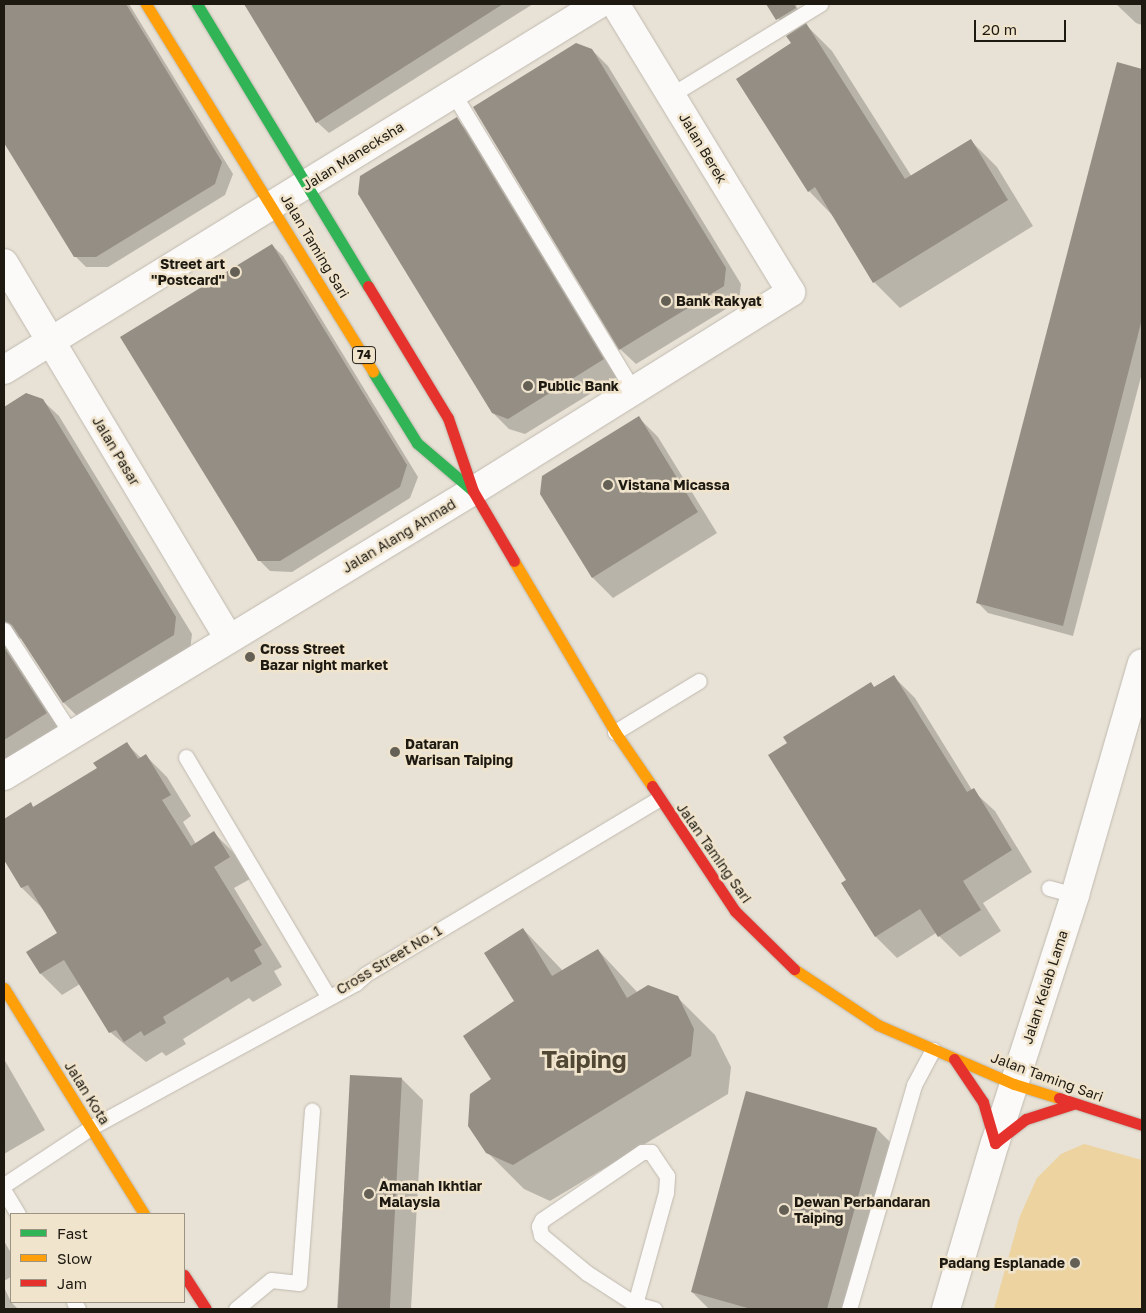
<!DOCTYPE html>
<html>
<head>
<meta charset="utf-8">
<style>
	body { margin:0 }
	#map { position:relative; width:1146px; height:1313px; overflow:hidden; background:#e8e1d5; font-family:"Golos Text",sans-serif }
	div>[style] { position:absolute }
	.green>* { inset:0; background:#ecd39f }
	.shadow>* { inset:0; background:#0003 }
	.building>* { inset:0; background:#948e85; transform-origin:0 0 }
	.roads { filter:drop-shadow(0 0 1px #bfbab0) drop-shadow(0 0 1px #bfbab0) }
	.lane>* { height:15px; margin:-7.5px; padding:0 7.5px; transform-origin:7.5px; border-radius:7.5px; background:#fcfaf9 }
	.street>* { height:28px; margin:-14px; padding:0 14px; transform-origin:14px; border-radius:14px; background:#fcfaf9 }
	.fast>* { height:11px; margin:-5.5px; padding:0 5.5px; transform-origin:5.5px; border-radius:5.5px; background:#30b455 }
	.slow>* { height:11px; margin:-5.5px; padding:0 5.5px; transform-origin:5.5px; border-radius:5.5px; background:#ff9f0a }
	.jam>* { height:11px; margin:-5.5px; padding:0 5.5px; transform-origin:5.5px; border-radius:5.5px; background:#e5322d }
	.dots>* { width:14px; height:14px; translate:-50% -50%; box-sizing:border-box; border:2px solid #f0e4cd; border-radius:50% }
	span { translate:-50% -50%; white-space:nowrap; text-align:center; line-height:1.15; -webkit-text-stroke:5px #f0e4cd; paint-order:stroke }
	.shield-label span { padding:1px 4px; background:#f0e4cd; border:1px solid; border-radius:4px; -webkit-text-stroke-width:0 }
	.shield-label { font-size:12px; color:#1e1a11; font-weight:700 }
	.street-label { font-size:14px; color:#1e1a11 }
	.poi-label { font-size:14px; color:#1e1a11; font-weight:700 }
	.right { translate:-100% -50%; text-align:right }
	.left { translate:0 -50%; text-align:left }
	.town-label { font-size:24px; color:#504734; font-weight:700 }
	.frame { position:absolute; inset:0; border:5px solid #1e1a11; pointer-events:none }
	.legend { position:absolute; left:10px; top:1213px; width:175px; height:90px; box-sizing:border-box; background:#f0e4cd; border:1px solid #9c9382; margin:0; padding:6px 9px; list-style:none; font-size:15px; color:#1e1a11 }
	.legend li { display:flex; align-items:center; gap:10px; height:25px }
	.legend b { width:25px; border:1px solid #9c9382 }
	.scale { position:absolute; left:974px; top:20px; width:92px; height:22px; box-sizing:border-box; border:2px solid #1e1a11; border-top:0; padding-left:6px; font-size:15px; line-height:18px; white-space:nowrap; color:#1e1a11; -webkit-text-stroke:4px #f0e4cd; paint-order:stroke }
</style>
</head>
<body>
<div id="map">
	<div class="green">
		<i style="clip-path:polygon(1084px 1144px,1142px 1160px,1142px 1309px,994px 1309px,1020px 1216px,1037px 1178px,1061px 1154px)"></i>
	</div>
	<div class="shadow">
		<i style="clip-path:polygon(4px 4px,129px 4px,233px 174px,225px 195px,108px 267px,86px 267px,75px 256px,4px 140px)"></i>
		<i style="clip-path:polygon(245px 4px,533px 4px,329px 133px,317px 122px)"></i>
		<i style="clip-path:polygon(768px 4px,799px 4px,796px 6px,801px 14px,783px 25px)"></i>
		<i style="clip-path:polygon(1116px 4px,1142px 4px,1142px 25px,1136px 23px)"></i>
		<i style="clip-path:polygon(806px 25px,832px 51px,912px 177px,970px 140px,997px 167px,1033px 226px,900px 308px,874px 282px,834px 217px,809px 191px,792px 44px)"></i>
		<i style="clip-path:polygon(592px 50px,608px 66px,741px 284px,739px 301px,636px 364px,620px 349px)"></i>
		<i style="clip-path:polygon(1118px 64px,1142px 70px,1142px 373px,1073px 636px,988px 613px,977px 602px)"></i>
		<i style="clip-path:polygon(456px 119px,472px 135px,619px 376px,525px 434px,509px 429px,492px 412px)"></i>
		<i style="clip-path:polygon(272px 245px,283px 256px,418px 477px,410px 498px,292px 572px,270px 571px,259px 560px)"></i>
		<i style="clip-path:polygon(26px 394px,42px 400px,59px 416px,192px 634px,190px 651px,80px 719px,64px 703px,22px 639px,16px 637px,62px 730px,4px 766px,4px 408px)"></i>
		<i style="clip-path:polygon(638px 417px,658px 437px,717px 533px,613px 598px,593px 578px,541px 493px)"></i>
		<i style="clip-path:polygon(894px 677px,915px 698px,972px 790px,995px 811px,1032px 872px,983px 903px,1001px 931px,960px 957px,936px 933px,897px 958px,876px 937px,842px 883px,848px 880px,875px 688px)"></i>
		<i style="clip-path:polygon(127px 744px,141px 758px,146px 756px,167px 777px,191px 816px,183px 822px,196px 844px,214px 833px,235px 854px,250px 879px,234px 888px,282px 967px,274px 971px,282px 985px,253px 1002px,249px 998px,183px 1039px,186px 1044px,166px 1056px,162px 1052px,146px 1062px,110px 1032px,80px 984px,62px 995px,41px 974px,28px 952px,59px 933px,43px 909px,22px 888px,4px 858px,4px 827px,30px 804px,34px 808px,98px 769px)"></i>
		<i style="clip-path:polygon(523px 929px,563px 971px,598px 950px,638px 993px,677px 997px,715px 1035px,731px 1067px,728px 1094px,550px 1201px,524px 1189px,487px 1152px,493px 1080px,516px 1001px)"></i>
		<i style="clip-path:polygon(4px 1059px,45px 1130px,4px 1154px)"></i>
		<i style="clip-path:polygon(351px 1076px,402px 1079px,423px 1100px,411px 1309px,337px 1309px)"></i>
		<i style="clip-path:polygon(747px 1093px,877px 1129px,898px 1150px,854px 1309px,709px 1309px,692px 1292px)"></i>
		<i style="clip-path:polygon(4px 1241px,11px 1253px,11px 1277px,4px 1281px)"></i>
		<i style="clip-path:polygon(4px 1287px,11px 1302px,18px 1309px,4px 1309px)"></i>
	</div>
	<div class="building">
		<i style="clip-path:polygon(4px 4px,126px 4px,222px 162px,215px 184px,96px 257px,74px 257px,4px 143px)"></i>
		<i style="clip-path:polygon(244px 4px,503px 4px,316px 123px)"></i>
		<i style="clip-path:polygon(766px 4px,794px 4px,796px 8px,776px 20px)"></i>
		<i style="clip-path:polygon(806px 23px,905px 179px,971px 139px,1008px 200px,873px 283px,815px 187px,808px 192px,736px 79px,791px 43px,786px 36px)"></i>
		<i style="clip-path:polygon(576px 43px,592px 49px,726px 268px,724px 286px,619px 350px,473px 107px)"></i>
		<i style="clip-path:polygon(1117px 62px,1142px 69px,1142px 319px,1063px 626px,976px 603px)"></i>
		<i style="clip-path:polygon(457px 117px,604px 359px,508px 419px,492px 413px,358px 194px,360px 176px)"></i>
		<i style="clip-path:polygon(272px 244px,407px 465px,400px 487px,280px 561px,258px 561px,120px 337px)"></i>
		<i style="clip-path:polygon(26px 393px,43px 399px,176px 617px,174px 635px,63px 703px,12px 625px,4px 621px,4px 407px)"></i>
		<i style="clip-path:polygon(639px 416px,698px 512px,592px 578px,540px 494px,542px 476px)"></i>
		<i style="clip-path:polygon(4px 647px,47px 713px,4px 740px)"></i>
		<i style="clip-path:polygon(894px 675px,967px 792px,974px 788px,1012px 850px,963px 881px,981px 910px,938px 937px,920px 909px,875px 937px,841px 883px,846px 880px,768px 755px,787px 743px,783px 737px,871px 682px,874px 687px)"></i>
		<i style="clip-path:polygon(127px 742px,138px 759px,146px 754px,171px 795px,162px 800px,191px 846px,214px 831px,230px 857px,214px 867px,262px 945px,254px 950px,262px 964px,231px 982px,228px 977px,163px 1017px,166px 1023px,144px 1036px,141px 1031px,124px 1042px,116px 1030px,109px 1033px,64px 960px,40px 974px,26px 952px,57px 933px,28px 885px,21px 888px,4px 860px,4px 819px,31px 802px,33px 807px,97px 768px,93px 763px)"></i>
		<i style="clip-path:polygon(523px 928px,552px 976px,598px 949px,627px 998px,648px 985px,678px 996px,694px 1029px,691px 1056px,513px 1165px,486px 1153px,468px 1126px,470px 1094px,491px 1079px,463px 1036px,514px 1001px,484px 953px)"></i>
		<i style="left:350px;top:1075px;width:52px;height:234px;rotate:3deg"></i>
		<i style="clip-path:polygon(746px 1091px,877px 1128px,827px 1309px,751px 1309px,691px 1292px)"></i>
	</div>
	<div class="roads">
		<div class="lane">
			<i style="left:453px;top:93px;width:347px;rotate:58.8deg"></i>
			<i style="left:671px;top:95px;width:175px;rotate:-31.4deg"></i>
			<i style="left:4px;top:630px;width:125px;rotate:57.1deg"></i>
			<i style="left:615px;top:732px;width:98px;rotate:-31.3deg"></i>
			<i style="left:186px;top:757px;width:278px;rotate:59.3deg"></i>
			<i style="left:1049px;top:888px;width:27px;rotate:15deg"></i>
			<i style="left:4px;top:1185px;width:103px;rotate:-33.5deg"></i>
			<i style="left:90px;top:1128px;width:303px;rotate:-28.6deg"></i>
			<i style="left:356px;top:983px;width:13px;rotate:-42deg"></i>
			<i style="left:366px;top:974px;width:340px;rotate:-30.9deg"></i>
			<i style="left:4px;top:1191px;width:27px;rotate:59deg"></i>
			<i style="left:74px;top:1302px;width:8px;rotate:60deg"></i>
			<i style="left:635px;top:1304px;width:116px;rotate:-74.5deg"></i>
			<i style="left:666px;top:1192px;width:16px;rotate:-86deg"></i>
			<i style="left:667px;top:1176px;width:29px;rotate:-124deg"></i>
			<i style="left:651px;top:1152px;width:9px;rotate:180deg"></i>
			<i style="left:642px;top:1152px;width:121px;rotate:145.8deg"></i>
			<i style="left:542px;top:1220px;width:7px;rotate:117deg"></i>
			<i style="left:539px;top:1226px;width:9px;rotate:77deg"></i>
			<i style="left:541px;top:1235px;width:60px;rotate:39.6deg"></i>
			<i style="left:587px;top:1273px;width:57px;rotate:32.9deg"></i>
			<i style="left:635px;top:1304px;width:20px;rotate:15deg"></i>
			<i style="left:236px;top:1309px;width:45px;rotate:-39.6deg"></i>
			<i style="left:271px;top:1280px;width:28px;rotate:6deg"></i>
			<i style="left:299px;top:1283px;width:173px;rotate:-85.7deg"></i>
			<i style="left:849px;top:1309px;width:233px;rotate:-73.8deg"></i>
			<i style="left:914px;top:1085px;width:40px;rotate:-62deg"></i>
		</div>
		<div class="street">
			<i style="left:4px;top:263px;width:438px;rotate:59.1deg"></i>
			<i style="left:4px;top:370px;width:699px;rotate:-31.6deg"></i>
			<i style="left:4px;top:776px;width:549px;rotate:-31.29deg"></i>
			<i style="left:473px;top:491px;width:375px;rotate:-32deg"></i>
			<i style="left:791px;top:292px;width:338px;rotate:-121.4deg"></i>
			<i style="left:946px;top:1309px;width:173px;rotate:-73.6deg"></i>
			<i style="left:995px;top:1143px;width:261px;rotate:-72.1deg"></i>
			<i style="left:1075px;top:895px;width:241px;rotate:-73.9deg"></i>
		</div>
		<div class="fast">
			<i style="left:197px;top:4px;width:330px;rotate:58.8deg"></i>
			<i style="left:373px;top:372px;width:84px;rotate:58.2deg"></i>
			<i style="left:417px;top:443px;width:72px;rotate:40.5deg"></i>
		</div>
		<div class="slow">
			<i style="left:146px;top:4px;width:432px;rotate:58.3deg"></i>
			<i style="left:514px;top:561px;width:199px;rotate:59.4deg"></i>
			<i style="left:615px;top:732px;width:65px;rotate:55.6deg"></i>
			<i style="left:794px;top:969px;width:101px;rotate:33.7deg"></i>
			<i style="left:878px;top:1025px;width:148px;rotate:23.5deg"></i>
			<i style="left:1014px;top:1084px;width:47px;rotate:17.3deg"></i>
			<i style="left:4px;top:988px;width:266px;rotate:58.2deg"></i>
		</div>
		<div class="jam">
			<i style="left:368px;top:286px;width:154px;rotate:58.8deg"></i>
			<i style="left:448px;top:418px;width:77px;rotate:71.1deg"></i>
			<i style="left:473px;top:491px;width:81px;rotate:59.6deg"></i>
			<i style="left:652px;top:786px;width:150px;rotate:56.4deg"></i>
			<i style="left:735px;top:911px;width:83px;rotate:44.5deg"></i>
			<i style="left:954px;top:1059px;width:52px;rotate:56deg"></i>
			<i style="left:983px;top:1102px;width:43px;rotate:73.7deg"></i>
			<i style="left:995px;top:1143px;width:39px;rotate:-38deg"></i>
			<i style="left:1026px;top:1119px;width:49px;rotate:-17.7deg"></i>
			<i style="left:1059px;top:1098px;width:87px;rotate:18deg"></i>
			<i style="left:184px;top:1275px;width:40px;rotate:57.1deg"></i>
		</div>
	</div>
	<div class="dots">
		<i style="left:235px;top:272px;background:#656056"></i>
		<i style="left:666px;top:301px;background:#656056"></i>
		<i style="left:528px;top:386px;background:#656056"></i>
		<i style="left:608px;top:485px;background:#656056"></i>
		<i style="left:250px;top:657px;background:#656056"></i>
		<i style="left:395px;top:752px;background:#656056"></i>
		<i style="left:369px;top:1194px;background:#656056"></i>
		<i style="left:784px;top:1210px;background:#656056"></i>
		<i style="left:1075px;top:1263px;background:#656056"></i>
	</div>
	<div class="shield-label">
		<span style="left:364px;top:355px">74</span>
	</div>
	<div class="street-label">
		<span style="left:703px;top:148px;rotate:59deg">Jalan Berek</span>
		<span style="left:353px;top:156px;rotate:-32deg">Jalan Manecksha</span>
		<span style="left:315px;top:246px;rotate:59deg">Jalan Taming Sari</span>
		<span style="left:116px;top:451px;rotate:59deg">Jalan Pasar</span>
		<span style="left:399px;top:536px;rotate:-31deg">Jalan Alang Ahmad</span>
		<span style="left:714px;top:853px;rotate:55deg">Jalan Taming Sari</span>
		<span style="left:389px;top:960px;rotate:-31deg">Cross Street No. 1</span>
		<span style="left:1045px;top:987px;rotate:-72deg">Jalan Kelab Lama</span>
		<span style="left:1047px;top:1077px;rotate:20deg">Jalan Taming Sari</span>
		<span style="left:87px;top:1093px;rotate:58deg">Jalan Kota</span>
	</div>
	<div class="poi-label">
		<span class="right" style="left:225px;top:272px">Street art<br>"Postcard"</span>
		<span class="left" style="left:676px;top:301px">Bank Rakyat</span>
		<span class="left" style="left:538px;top:386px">Public Bank</span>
		<span class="left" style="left:618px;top:485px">Vistana Micassa</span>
		<span class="left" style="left:260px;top:657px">Cross Street<br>Bazar night market</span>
		<span class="left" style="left:405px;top:752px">Dataran<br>Warisan Taiping</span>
		<span class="left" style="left:379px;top:1194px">Amanah Ikhtiar<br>Malaysia</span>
		<span class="left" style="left:794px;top:1210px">Dewan Perbandaran<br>Taiping</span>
		<span class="right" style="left:1065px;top:1263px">Padang Esplanade</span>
	</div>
	<div class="town-label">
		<span style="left:584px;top:1059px">Taiping</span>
	</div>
	<div class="frame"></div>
	<ul class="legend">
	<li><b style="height:6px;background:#30b455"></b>Fast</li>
	<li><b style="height:6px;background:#ff9f0a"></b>Slow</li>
	<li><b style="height:6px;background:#e5322d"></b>Jam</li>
	</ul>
	<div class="scale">20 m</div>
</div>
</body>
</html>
